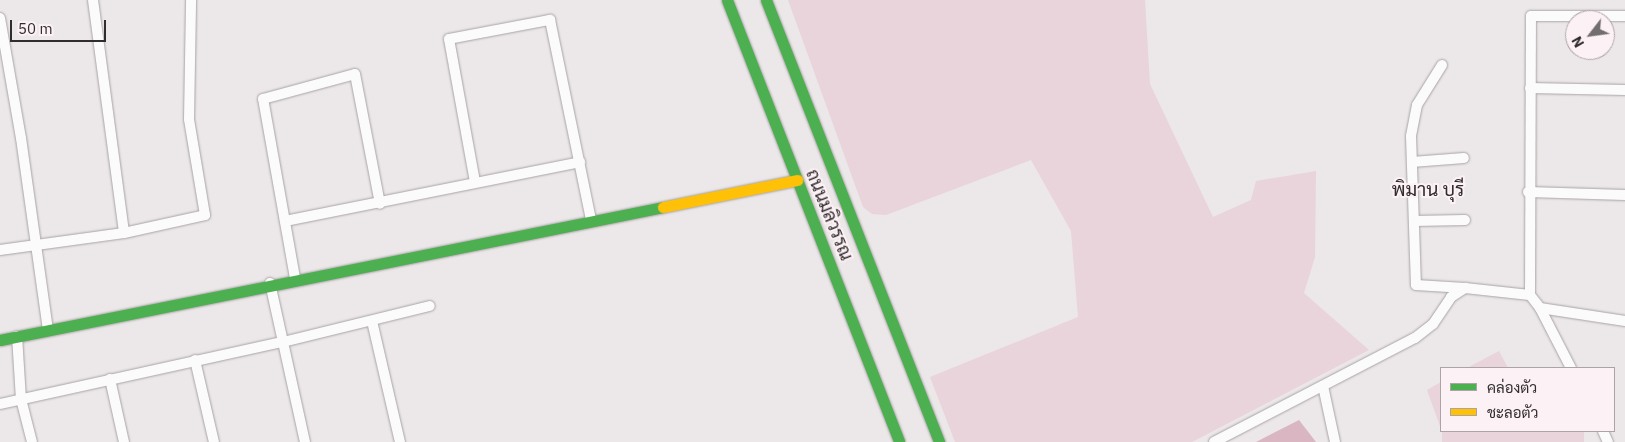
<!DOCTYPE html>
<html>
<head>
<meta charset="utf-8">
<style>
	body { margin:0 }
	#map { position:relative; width:1625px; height:442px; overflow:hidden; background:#ece7e8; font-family:"IBM Plex Sans",Sarabun,sans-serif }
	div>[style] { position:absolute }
	.green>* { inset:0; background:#e8d4da; transform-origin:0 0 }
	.water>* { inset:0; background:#dab6c2 }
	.roads { filter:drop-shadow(0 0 1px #a8a4a5) drop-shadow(0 0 1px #a8a4a5) }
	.street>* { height:10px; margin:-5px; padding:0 5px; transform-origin:5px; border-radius:5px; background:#fcfbfc }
	.fast>* { height:11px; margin:-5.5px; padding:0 5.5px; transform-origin:5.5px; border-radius:5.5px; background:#4caf50 }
	.slow>* { height:11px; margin:-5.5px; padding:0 5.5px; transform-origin:5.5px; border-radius:5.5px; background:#ffc107 }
	span { translate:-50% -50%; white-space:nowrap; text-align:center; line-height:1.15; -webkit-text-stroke:4px #fcf1f4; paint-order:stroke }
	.street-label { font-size:18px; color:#312d2e }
	.neighbourhood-label { font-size:19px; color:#312d2e }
	.legend { position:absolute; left:1440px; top:367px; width:175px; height:65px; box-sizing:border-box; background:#fcf1f4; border:1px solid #aba3a5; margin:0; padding:6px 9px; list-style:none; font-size:15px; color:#312d2e }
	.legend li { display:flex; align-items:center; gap:10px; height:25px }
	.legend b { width:25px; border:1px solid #aba3a5 }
	.north { position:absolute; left:1565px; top:10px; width:50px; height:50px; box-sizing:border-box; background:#fcf1f4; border:1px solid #aba3a5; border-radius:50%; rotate:240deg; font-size:14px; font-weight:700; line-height:20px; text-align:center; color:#312d2e }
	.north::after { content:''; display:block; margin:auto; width:18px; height:22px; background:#726e6f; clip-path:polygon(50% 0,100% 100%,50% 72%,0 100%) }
	.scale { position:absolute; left:10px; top:20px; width:96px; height:22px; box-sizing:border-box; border:2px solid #312d2e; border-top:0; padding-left:6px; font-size:15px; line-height:18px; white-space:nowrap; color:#312d2e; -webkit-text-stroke:4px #fcf1f4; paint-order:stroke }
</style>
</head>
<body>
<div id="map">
	<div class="green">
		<i style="clip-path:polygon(788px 0,1145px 0,1150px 84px,1213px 217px,1251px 200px,1256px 181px,1316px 171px,1315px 257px,1304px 293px,1369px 350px,1192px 442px,955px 442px,930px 377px,1078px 317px,1071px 231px,1031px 160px,886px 215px,872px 214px,863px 207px)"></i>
		<i style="clip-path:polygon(1499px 351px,1508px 368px,1467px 368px)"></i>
		<i style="clip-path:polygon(1441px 382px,1441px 429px,1427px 390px)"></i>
		<i style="left:1442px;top:431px;width:142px;height:12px"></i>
	</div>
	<div class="water">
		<i style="clip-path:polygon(1299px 420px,1316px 442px,1256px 442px)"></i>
	</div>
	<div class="roads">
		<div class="street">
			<i style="left:93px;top:0;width:235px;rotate:82.4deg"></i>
			<i style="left:0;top:18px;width:122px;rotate:80.1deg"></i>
			<i style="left:21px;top:138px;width:193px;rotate:82deg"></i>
			<i style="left:1442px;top:65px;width:47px;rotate:122deg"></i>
			<i style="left:1417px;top:105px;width:32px;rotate:101deg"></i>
			<i style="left:1411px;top:136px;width:149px;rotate:88.1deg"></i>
			<i style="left:1416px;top:285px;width:49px;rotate:3.5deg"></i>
			<i style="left:1530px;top:88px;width:95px;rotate:1.2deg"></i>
			<i style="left:1412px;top:162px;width:52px;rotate:-4.4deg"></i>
			<i style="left:475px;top:182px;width:145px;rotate:-100.3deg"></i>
			<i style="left:449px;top:39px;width:103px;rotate:-10.7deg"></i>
			<i style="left:550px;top:20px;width:203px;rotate:78.4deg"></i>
			<i style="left:1528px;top:192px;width:97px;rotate:1.8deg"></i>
			<i style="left:285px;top:221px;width:301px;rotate:-11.3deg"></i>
			<i style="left:1414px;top:221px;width:51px;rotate:-1.1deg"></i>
			<i style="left:0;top:250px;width:125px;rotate:-7.8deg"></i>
			<i style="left:124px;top:233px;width:83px;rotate:-12.5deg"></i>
			<i style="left:205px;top:215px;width:97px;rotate:-99.5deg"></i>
			<i style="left:189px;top:119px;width:119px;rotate:-89deg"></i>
			<i style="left:295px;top:278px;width:182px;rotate:-100.1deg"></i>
			<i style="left:263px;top:99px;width:95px;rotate:-15.2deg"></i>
			<i style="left:355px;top:74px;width:132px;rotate:79.1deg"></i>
			<i style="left:270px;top:283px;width:163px;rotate:77.6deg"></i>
			<i style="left:1530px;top:295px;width:16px;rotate:52deg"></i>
			<i style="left:1540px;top:308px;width:86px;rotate:8.7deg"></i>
			<i style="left:1540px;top:308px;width:68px;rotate:62.7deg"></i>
			<i style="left:372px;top:321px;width:124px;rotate:77deg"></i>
			<i style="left:17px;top:336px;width:63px;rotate:86.4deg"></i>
			<i style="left:21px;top:399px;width:44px;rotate:75.7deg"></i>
			<i style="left:195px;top:360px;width:84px;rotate:77deg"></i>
			<i style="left:110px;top:379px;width:65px;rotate:77.5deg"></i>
			<i style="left:1323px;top:386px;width:57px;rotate:77.9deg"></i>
			<i style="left:0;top:404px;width:290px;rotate:-12.4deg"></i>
			<i style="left:283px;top:342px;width:151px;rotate:-13.8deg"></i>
			<i style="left:1603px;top:431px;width:12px;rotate:66deg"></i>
			<i style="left:1214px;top:442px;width:226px;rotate:-27.4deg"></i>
			<i style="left:1415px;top:338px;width:23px;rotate:-38deg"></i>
			<i style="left:1433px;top:324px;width:32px;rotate:-56deg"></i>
			<i style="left:1451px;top:297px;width:17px;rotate:-33deg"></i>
			<i style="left:1465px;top:288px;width:65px;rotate:6.1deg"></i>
			<i style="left:1530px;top:295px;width:279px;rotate:-89.8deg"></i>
			<i style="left:1531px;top:16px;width:94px"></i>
		</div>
		<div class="fast">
			<i style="left:727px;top:0;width:474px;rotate:68.7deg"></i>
			<i style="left:766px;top:0;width:475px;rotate:68.6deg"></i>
			<i style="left:0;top:340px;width:676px;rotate:-11.34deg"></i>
		</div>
		<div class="slow">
			<i style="left:663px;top:207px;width:137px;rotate:-11.4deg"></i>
		</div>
	</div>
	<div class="street-label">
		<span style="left:829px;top:215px;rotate:68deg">ถนนมลิวรรณ</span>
	</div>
	<div class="neighbourhood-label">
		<span style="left:1428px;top:190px">พิมาน บุรี</span>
	</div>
	<ul class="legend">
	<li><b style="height:6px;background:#4caf50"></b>คล่องตัว</li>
	<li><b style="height:6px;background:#ffc107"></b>ชะลอตัว</li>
	</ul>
	<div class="north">N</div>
	<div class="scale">50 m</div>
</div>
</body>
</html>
